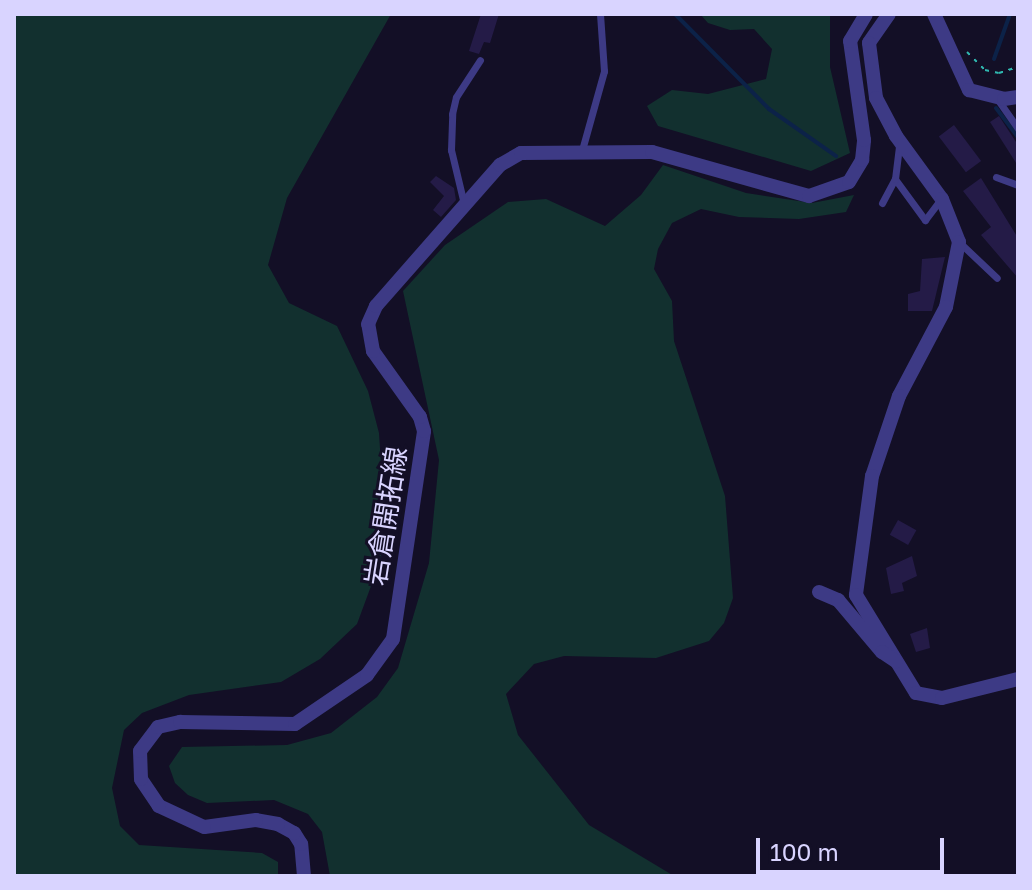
<!DOCTYPE html>
<html>
<head>
<meta charset="utf-8">
<style>
	body { margin:0 }
	#map { position:relative; width:1032px; height:890px; overflow:hidden; background:#130f26; font-family:"Golos Text","Noto Sans JP",sans-serif }
	div>[style] { position:absolute }
	.green>* { inset:0; background:#12302f }
	.stream>* { height:4px; margin:-2px; padding:0 2px; transform-origin:2px; border-radius:2px; background:#0c2248 }
	.building>* { inset:0; background:#241b47; transform-origin:0 0 }
	.path>* { height:2px; margin-top:-1px; transform-origin:0; background:repeating-linear-gradient(90deg,#2fb8b0 0 4px,transparent 0 10px) }
	.lane>* { height:7px; margin:-3.5px; padding:0 3.5px; transform-origin:3.5px; border-radius:3.5px; background:#3d3a85 }
	.street>* { height:14px; margin:-7px; padding:0 7px; transform-origin:7px; border-radius:7px; background:#3d3a85 }
	span { translate:-50% -50%; white-space:nowrap; text-align:center; line-height:1.15; -webkit-text-stroke:6px #130f26; paint-order:stroke }
	.street-label { font-size:28px; color:#d9d4ff }
	.frame { position:absolute; inset:0; border:16px solid #d9d4ff; pointer-events:none }
	.scale { position:absolute; left:756px; top:838px; width:188px; height:36px; box-sizing:border-box; border:4px solid #d9d4ff; border-top:0; padding-left:10px; font-size:24px; line-height:28px; white-space:nowrap; color:#d9d4ff; -webkit-text-stroke:6px #130f26; paint-order:stroke }
</style>
</head>
<body>
<div id="map">
	<div class="green">
		<i style="clip-path:polygon(14px 14px,391px 14px,287px 198px,268px 265px,289px 303px,337px 326px,368px 391px,379px 433px,384px 511px,381px 559px,357px 624px,320px 659px,281px 682px,189px 695px,142px 713px,124px 730px,112px 788px,120px 826px,139px 845px,262px 853px,278px 862px,278px 876px,14px 876px)"></i>
		<i style="clip-path:polygon(700px 14px,830px 14px,830px 67px,850px 153px,811px 171px,658px 126px,647px 106px,672px 90px,708px 94px,766px 79px,772px 49px,754px 29px,730px 30px,708px 23px)"></i>
		<i style="clip-path:polygon(663px 165px,746px 193px,812px 203px,854px 195px,846px 212px,799px 219px,739px 217px,701px 209px,672px 223px,658px 249px,654px 269px,672px 301px,674px 341px,725px 496px,733px 598px,724px 623px,709px 641px,656px 658px,564px 656px,534px 664px,506px 694px,518px 735px,589px 825px,674px 876px,330px 876px,322px 832px,308px 814px,274px 800px,207px 803px,188px 795px,175px 783px,169px 766px,182px 747px,287px 745px,331px 733px,377px 697px,398px 668px,429px 563px,439px 460px,403px 291px,445px 245px,508px 202px,546px 199px,605px 226px,641px 195px)"></i>
	</div>
	<div class="stream">
		<i style="left:675px;top:14px;width:134px;rotate:45.3deg"></i>
		<i style="left:769px;top:109px;width:82px;rotate:35deg"></i>
		<i style="left:994px;top:59px;width:48px;rotate:-70.4deg"></i>
		<i style="left:996px;top:108px;width:36px;rotate:53deg"></i>
	</div>
	<div class="building">
		<i style="clip-path:polygon(481px 14px,499px 14px,490px 43px,484px 42px,479px 54px,469px 51px)"></i>
		<i style="clip-path:polygon(999px 116px,1018px 145px,1018px 166px,990px 122px)"></i>
		<i style="left:954px;top:125px;width:45px;height:19px;rotate:53deg"></i>
		<i style="clip-path:polygon(436px 176px,454px 188px,456px 200px,441px 217px,433px 210px,444px 196px,430px 182px)"></i>
		<i style="clip-path:polygon(981px 178px,1018px 238px,1018px 278px,981px 235px,991px 227px,963px 191px)"></i>
		<i style="clip-path:polygon(945px 257px,932px 311px,908px 311px,908px 294px,920px 291px,922px 259px)"></i>
		<i style="left:898px;top:520px;width:21px;height:17px;rotate:29deg"></i>
		<i style="clip-path:polygon(912px 556px,917px 576px,902px 583px,904px 591px,891px 594px,886px 568px)"></i>
		<i style="clip-path:polygon(927px 628px,930px 648px,916px 652px,910px 634px)"></i>
	</div>
	<div class="path">
		<i style="left:967px;top:52px;width:25px;rotate:45deg"></i>
		<i style="left:985px;top:70px;width:14px;rotate:12deg"></i>
		<i style="left:999px;top:73px;width:20px;rotate:-18deg"></i>
	</div>
	<div class="lane">
		<i style="left:998px;top:100px;width:35px;rotate:55deg"></i>
		<i style="left:582px;top:150px;width:82px;rotate:-74.4deg"></i>
		<i style="left:604px;top:71px;width:57px;rotate:-94deg"></i>
		<i style="left:996px;top:177px;width:23px;rotate:20deg"></i>
		<i style="left:895px;top:179px;width:51px;rotate:53.8deg"></i>
		<i style="left:925px;top:220px;width:25px;rotate:-53deg"></i>
		<i style="left:882px;top:203px;width:27px;rotate:-62deg"></i>
		<i style="left:895px;top:179px;width:34px;rotate:-83deg"></i>
		<i style="left:464px;top:204px;width:56px;rotate:-103.5deg"></i>
		<i style="left:451px;top:150px;width:36px;rotate:-88deg"></i>
		<i style="left:452px;top:114px;width:17px;rotate:-77deg"></i>
		<i style="left:456px;top:97px;width:44px;rotate:-57deg"></i>
		<i style="left:959px;top:242px;width:52px;rotate:43.5deg"></i>
	</div>
	<div class="street">
		<i style="left:889px;top:14px;width:35px;rotate:125deg"></i>
		<i style="left:869px;top:43px;width:55px;rotate:82.7deg"></i>
		<i style="left:876px;top:98px;width:43px;rotate:62.2deg"></i>
		<i style="left:896px;top:136px;width:78px;rotate:53.9deg"></i>
		<i style="left:942px;top:199px;width:46px;rotate:68.4deg"></i>
		<i style="left:959px;top:242px;width:66px;rotate:101.3deg"></i>
		<i style="left:946px;top:307px;width:101px;rotate:117.8deg"></i>
		<i style="left:899px;top:396px;width:84px;rotate:108.6deg"></i>
		<i style="left:872px;top:476px;width:120px;rotate:97.7deg"></i>
		<i style="left:856px;top:595px;width:115px;rotate:58.5deg"></i>
		<i style="left:916px;top:693px;width:26px;rotate:11deg"></i>
		<i style="left:942px;top:698px;width:78px;rotate:-14deg"></i>
		<i style="left:934px;top:14px;width:84px;rotate:65.3deg"></i>
		<i style="left:969px;top:90px;width:36px;rotate:14deg"></i>
		<i style="left:1004px;top:99px;width:14px;rotate:-8deg"></i>
		<i style="left:819px;top:592px;width:21px;rotate:23deg"></i>
		<i style="left:838px;top:600px;width:68px;rotate:49.8deg"></i>
		<i style="left:882px;top:652px;width:17px;rotate:33deg"></i>
		<i style="left:304px;top:876px;width:32px;rotate:-95deg"></i>
		<i style="left:301px;top:844px;width:13px;rotate:-122deg"></i>
		<i style="left:294px;top:833px;width:18px;rotate:-151deg"></i>
		<i style="left:278px;top:824px;width:22px;rotate:-170deg"></i>
		<i style="left:256px;top:820px;width:52px;rotate:172.3deg"></i>
		<i style="left:204px;top:827px;width:50px;rotate:-155deg"></i>
		<i style="left:159px;top:806px;width:32px;rotate:-124deg"></i>
		<i style="left:141px;top:779px;width:28px;rotate:-92deg"></i>
		<i style="left:140px;top:751px;width:30px;rotate:-53deg"></i>
		<i style="left:158px;top:727px;width:23px;rotate:-13deg"></i>
		<i style="left:180px;top:722px;width:115px;rotate:1deg"></i>
		<i style="left:295px;top:724px;width:87px;rotate:-34.2deg"></i>
		<i style="left:367px;top:675px;width:44px;rotate:-54.2deg"></i>
		<i style="left:393px;top:639px;width:210px;rotate:-81.5deg"></i>
		<i style="left:424px;top:431px;width:15px;rotate:-106deg"></i>
		<i style="left:420px;top:417px;width:81px;rotate:-125.5deg"></i>
		<i style="left:373px;top:351px;width:27px;rotate:-100deg"></i>
		<i style="left:368px;top:324px;width:20px;rotate:-66deg"></i>
		<i style="left:376px;top:306px;width:188px;rotate:-48.7deg"></i>
		<i style="left:500px;top:165px;width:24px;rotate:-30deg"></i>
		<i style="left:521px;top:153px;width:131px;rotate:-0.4deg"></i>
		<i style="left:652px;top:152px;width:163px;rotate:15.7deg"></i>
		<i style="left:809px;top:196px;width:42px;rotate:-19.3deg"></i>
		<i style="left:849px;top:182px;width:26px;rotate:-59deg"></i>
		<i style="left:862px;top:160px;width:20px;rotate:-84deg"></i>
		<i style="left:864px;top:140px;width:100px;rotate:-98deg"></i>
		<i style="left:850px;top:41px;width:31px;rotate:-59deg"></i>
	</div>
	<div class="street-label">
		<span style="left:386px;top:516px;rotate:-81deg">岩倉開拓線</span>
	</div>
	<div class="frame"></div>
	<div class="scale">100 m</div>
</div>
</body>
</html>
